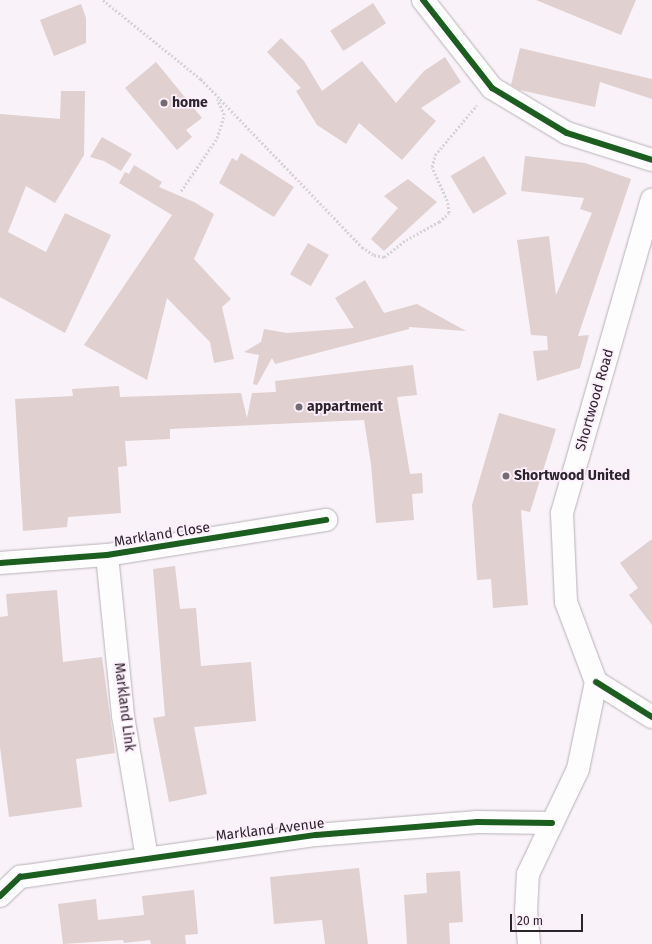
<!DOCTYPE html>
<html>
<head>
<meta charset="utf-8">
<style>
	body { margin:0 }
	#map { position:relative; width:652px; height:944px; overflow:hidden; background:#f9f2f8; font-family:"Fira Sans",sans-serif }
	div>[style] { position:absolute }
	.building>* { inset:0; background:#e0d0cf; transform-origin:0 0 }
	.path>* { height:2.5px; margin-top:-1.25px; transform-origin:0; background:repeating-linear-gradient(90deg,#d6d4d6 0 2px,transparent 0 4px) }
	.roads { filter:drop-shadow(0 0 1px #b9b2b8) drop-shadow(0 0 1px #b9b2b8) }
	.street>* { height:22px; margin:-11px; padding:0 11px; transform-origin:11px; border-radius:11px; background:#fefdfe }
	.secondary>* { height:22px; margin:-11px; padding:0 11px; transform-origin:11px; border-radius:11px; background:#fefdfe }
	.cycleway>* { height:6px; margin:-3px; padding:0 3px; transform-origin:3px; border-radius:3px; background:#1b5e20 }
	.dots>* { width:11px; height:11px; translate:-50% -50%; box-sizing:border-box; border:2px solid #fceffb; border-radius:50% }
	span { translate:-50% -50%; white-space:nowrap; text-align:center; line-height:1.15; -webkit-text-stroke:3.5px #fceffb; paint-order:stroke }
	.poi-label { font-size:14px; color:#2c242c; font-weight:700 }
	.left { translate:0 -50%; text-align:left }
	.street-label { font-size:14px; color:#2c242c }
	.scale { position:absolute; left:510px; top:914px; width:73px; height:18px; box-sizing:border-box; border:2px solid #2c242c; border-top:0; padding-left:5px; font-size:12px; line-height:14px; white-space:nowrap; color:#2c242c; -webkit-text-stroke:3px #fceffb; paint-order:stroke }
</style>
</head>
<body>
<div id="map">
	<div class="building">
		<i style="clip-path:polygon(536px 0,636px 0,621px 35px)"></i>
		<i style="left:373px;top:3px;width:24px;height:51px;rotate:57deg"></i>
		<i style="clip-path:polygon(81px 4px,86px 18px,86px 43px,54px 56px,40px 20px)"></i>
		<i style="clip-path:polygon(281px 38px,304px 61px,322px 91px,362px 61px,396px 103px,424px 71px,445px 57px,461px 82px,421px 108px,436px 121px,402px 160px,359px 123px,346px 144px,317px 125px,296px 91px,301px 88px,267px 52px)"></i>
		<i style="clip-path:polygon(520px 48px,652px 79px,652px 99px,600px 82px,595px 107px,520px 90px,511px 85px)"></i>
		<i style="clip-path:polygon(156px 62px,202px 118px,186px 130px,192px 137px,177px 150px,125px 88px)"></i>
		<i style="clip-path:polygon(61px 91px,85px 91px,84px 155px,55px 203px,26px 186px,8px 232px,46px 252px,65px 213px,111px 235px,65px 333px,0 297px,0 114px,60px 119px)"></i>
		<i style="clip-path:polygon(102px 137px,132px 154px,121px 171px,104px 161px,90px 157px)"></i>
		<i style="clip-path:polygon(241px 153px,294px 187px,274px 217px,219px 183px,232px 158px,237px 161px)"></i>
		<i style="left:484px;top:156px;width:44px;height:39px;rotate:59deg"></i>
		<i style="clip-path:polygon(525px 156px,585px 163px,631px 179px,578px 336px,589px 335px,580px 368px,537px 381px,533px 351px,548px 350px,547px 336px,531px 335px,517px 240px,549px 236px,556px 295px,592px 213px,580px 209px,584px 198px,521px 191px)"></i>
		<i style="clip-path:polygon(134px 165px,162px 182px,159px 187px,194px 202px,214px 214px,194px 259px,231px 299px,222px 307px,234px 359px,214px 363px,210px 342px,167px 298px,147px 380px,84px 345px,172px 215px,119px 183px,125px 172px,129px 174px)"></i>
		<i style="clip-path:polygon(408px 179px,437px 202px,384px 251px,371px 239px,398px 208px,384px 196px)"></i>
		<i style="left:308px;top:243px;width:24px;height:36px;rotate:30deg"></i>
		<i style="clip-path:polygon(365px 280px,384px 313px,417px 304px,466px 331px,409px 327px,409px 329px,275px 364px,272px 358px,257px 385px,253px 384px,259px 355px,244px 352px,261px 342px,264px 329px,287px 333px,354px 328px,335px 298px)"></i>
		<i style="clip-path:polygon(413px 365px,417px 395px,397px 397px,410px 474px,422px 473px,423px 493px,412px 494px,414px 520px,376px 523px,371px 464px,364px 420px,170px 429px,170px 439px,125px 441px,127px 466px,118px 467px,121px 513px,68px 517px,67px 527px,23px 531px,15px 399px,73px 396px,72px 389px,119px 386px,120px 397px,241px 393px,247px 418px,252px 393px,276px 392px,275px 381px)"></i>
		<i style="clip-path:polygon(499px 413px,556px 429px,530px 512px,521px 510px,528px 605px,493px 608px,491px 579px,477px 580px,472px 505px)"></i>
		<i style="clip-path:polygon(652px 539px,652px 625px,629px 595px,638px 588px,620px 563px)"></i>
		<i style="clip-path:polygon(175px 566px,180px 609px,196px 608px,201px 666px,251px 662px,256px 721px,194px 727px,207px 794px,169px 802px,153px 718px,165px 716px,153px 569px)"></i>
		<i style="clip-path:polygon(57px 590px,63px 662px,102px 657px,115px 753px,76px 759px,82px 807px,9px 817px,0 747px,0 617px,8px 616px,6px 594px)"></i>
		<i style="clip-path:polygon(359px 868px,368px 944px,325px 944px,322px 920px,274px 924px,270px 877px)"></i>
		<i style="clip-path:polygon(460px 871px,463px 922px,449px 923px,450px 944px,407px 944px,404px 895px,427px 893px,426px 873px)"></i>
		<i style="clip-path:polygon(194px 890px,198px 934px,185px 935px,186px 944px,151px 944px,150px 940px,124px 943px,123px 940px,63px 944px,58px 904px,96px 899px,98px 920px,144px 915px,142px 896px)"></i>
	</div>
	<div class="path">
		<i style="left:103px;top:0;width:126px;rotate:38.9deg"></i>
		<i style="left:201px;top:79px;width:233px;rotate:46.2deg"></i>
		<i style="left:362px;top:247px;width:14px;rotate:34deg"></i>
		<i style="left:374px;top:255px;width:10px;rotate:11deg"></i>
		<i style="left:384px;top:257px;width:28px;rotate:-38deg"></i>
		<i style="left:406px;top:240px;width:38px;rotate:-29deg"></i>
		<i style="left:439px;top:222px;width:13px;rotate:-42deg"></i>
		<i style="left:449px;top:213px;width:12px;rotate:-99deg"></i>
		<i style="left:447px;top:201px;width:37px;rotate:-114deg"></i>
		<i style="left:432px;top:167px;width:12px;rotate:-76deg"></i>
		<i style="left:435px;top:155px;width:65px;rotate:-50deg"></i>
		<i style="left:181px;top:191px;width:64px;rotate:-55.8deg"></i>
		<i style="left:217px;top:138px;width:24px;rotate:-73deg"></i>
		<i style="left:224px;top:115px;width:17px;rotate:-114deg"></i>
	</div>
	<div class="roads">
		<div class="street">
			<i style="left:423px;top:0;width:112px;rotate:51.9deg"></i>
			<i style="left:492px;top:88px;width:87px;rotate:31deg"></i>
			<i style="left:567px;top:133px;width:89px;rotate:17.6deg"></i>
			<i style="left:107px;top:555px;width:162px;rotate:84.3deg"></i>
			<i style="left:123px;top:716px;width:144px;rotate:80.4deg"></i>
			<i style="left:0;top:563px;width:107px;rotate:-4.3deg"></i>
			<i style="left:107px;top:555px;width:222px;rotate:-9.1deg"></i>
			<i style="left:596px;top:682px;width:66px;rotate:32deg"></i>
			<i style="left:0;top:896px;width:28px;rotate:-44deg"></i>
			<i style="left:20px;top:877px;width:299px;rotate:-8.1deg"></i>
			<i style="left:316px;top:835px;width:162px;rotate:-4.6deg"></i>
			<i style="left:477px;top:822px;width:75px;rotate:0.8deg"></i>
		</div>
		<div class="secondary">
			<i style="left:529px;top:944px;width:33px;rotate:-95deg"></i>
			<i style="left:526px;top:911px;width:37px;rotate:-87deg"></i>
			<i style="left:528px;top:874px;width:116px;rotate:-64.5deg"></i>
			<i style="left:578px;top:769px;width:89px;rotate:-78.3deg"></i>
			<i style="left:596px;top:682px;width:85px;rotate:-110.6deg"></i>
			<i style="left:566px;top:602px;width:89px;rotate:-92.6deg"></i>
			<i style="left:562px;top:513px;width:326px;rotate:-74deg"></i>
		</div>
	</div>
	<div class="cycleway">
		<i style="left:423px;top:0;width:112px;rotate:51.9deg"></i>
		<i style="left:492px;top:88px;width:87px;rotate:31deg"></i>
		<i style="left:567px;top:133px;width:89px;rotate:17.6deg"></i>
		<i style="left:0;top:563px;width:107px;rotate:-4.3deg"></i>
		<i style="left:107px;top:555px;width:222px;rotate:-9.1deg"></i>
		<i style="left:596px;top:682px;width:66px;rotate:32deg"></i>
		<i style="left:0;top:896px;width:28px;rotate:-44deg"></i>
		<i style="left:20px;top:877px;width:299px;rotate:-8.1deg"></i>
		<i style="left:316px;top:835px;width:162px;rotate:-4.6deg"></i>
		<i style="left:477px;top:822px;width:75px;rotate:0.8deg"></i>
	</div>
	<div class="dots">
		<i style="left:164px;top:103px;background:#746c73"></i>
		<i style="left:299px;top:407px;background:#746c73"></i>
		<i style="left:506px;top:476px;background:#746c73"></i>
	</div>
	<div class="poi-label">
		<span class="left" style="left:172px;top:103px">home</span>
		<span class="left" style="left:307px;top:407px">appartment</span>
		<span class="left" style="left:514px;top:476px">Shortwood United</span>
	</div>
	<div class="street-label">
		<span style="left:595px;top:400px;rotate:-74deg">Shortwood Road</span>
		<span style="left:162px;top:535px;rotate:-9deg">Markland Close</span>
		<span style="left:124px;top:707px;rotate:83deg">Markland Link</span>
		<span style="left:270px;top:830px;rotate:-7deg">Markland Avenue</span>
	</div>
	<div class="scale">20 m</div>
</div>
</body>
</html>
